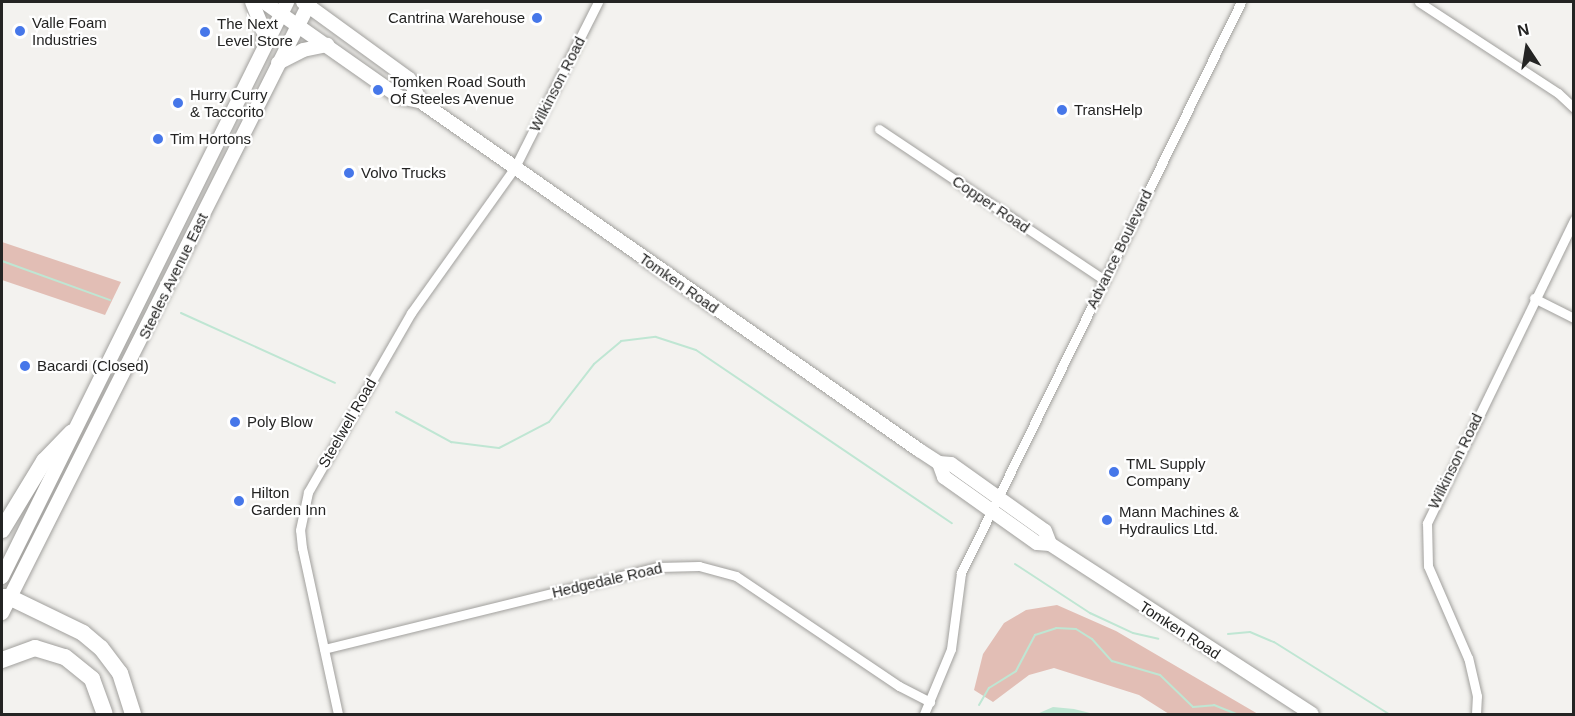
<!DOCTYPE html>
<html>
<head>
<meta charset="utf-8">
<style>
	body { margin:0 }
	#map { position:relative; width:1575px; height:716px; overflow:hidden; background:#f3f2ef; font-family:Arial,sans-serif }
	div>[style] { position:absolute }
	.green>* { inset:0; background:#e2beb5 }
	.water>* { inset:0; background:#bfe6d3 }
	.stream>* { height:2px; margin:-1px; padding:0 1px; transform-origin:1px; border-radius:1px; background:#bfe6d3 }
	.roads { filter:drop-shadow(0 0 2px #a1a09d) drop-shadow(0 0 2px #a1a09d) }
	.street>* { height:9px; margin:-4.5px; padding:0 4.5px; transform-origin:4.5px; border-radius:4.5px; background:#fff }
	.secondary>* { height:14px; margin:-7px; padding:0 7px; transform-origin:7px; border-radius:7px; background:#fff }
	.highway>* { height:16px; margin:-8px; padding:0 8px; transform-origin:8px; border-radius:8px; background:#fff }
	.dots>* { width:16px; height:16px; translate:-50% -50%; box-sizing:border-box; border:3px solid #fff; border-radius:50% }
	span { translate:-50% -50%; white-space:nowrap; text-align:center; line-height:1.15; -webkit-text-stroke:4.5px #fff; paint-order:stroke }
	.poi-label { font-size:15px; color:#242423 }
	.right { translate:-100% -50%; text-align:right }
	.left { translate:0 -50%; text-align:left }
	.street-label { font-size:15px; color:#242423 }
	.frame { position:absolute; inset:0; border:3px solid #242423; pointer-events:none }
	.north { position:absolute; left:1497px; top:18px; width:60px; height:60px; -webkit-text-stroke:4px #fff; paint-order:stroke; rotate:348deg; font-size:16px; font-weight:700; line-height:24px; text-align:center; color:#242423 }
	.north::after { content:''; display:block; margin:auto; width:21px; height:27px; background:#242423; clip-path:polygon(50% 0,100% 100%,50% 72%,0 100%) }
</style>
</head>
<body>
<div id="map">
	<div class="green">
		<i style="clip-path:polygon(2px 242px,121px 282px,105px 315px,2px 280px)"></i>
		<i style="clip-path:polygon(1057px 605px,1116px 631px,1258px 714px,1169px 714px,1139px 695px,1054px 668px,1029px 675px,993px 702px,974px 690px,983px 654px,1004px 623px,1026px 610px)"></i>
	</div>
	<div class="water">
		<i style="clip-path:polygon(1053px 707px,1074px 709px,1094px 714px,1037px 714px)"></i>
	</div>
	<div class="stream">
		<i style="left:2px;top:261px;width:115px;rotate:19.9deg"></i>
		<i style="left:181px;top:313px;width:169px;rotate:24.4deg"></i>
		<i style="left:396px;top:412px;width:63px;rotate:28.6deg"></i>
		<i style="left:451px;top:442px;width:48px;rotate:7.1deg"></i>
		<i style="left:499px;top:448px;width:56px;rotate:-27.5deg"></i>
		<i style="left:549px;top:422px;width:73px;rotate:-52.2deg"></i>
		<i style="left:594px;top:364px;width:35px;rotate:-40deg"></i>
		<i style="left:621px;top:341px;width:35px;rotate:-7deg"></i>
		<i style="left:656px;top:337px;width:42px;rotate:18deg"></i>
		<i style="left:696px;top:350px;width:309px;rotate:34.1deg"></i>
		<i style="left:1015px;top:564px;width:90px;rotate:33.2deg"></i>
		<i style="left:1090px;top:613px;width:47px;rotate:24.9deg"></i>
		<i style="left:1133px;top:633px;width:26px;rotate:13deg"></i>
		<i style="left:1228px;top:634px;width:22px;rotate:-5deg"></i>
		<i style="left:1250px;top:632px;width:26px;rotate:23deg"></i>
		<i style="left:1274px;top:642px;width:136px;rotate:32.1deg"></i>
		<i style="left:979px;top:705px;width:20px;rotate:-60deg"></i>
		<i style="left:989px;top:688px;width:32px;rotate:-32deg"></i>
		<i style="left:1016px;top:671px;width:41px;rotate:-62.2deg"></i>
		<i style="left:1035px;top:635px;width:22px;rotate:-18deg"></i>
		<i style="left:1056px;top:628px;width:20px;rotate:3deg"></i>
		<i style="left:1076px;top:629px;width:19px;rotate:32deg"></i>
		<i style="left:1092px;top:639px;width:30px;rotate:48deg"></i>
		<i style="left:1112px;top:661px;width:50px;rotate:16.3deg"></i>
		<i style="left:1160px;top:675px;width:46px;rotate:44.1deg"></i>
		<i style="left:1193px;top:707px;width:21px;rotate:-5deg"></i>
		<i style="left:1214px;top:705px;width:24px;rotate:22deg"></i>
	</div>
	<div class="roads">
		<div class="street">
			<i style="left:1419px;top:2px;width:166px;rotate:33.2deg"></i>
			<i style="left:1558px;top:93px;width:22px;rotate:43deg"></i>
			<i style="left:879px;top:129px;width:270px;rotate:33.8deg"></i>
			<i style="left:1534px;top:298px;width:45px;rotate:26.6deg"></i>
			<i style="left:324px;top:649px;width:344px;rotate:-13.8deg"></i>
			<i style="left:658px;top:567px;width:41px;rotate:-1.4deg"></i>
			<i style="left:699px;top:566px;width:38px;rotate:15deg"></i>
			<i style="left:736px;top:576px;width:197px;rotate:34deg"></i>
			<i style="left:899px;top:686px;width:35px;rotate:27deg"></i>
			<i style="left:338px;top:714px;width:170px;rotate:-102.2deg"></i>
			<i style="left:302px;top:548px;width:18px;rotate:-96deg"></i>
			<i style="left:300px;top:530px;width:39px;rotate:-78deg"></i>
			<i style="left:308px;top:492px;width:207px;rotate:-60.1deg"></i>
			<i style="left:411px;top:313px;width:179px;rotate:-54.5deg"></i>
			<i style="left:515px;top:167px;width:185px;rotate:-63.3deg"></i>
			<i style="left:924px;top:714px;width:70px;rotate:-67.4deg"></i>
			<i style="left:951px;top:649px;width:77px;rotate:-82.5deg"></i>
			<i style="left:961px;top:573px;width:636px;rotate:-63.88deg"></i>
			<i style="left:1476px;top:714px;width:18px;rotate:-87deg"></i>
			<i style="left:1477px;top:696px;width:39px;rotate:-103deg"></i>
			<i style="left:1468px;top:658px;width:100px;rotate:-113.5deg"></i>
			<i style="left:1428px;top:566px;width:43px;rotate:-91.3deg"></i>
			<i style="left:1427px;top:523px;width:337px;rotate:-64.1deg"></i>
		</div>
		<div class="secondary">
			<i style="left:252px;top:2px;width:35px;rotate:68deg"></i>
			<i style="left:265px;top:34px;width:10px;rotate:101deg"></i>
			<i style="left:264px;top:2px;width:165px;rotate:35.1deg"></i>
			<i style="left:399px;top:97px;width:21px;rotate:11deg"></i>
			<i style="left:420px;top:101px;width:609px;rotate:34.97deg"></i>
			<i style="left:919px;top:450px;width:24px;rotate:33deg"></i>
			<i style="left:939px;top:463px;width:12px;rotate:5deg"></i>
			<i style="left:951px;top:464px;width:115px;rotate:35.5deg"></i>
			<i style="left:1045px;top:531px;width:14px;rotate:69deg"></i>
			<i style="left:303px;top:2px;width:131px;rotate:36deg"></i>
			<i style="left:409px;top:79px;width:25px;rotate:63deg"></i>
			<i style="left:278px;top:63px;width:28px;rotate:-27deg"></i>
			<i style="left:303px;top:50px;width:25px;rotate:-12deg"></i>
			<i style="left:939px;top:463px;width:15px;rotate:70deg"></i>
			<i style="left:944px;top:477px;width:114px;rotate:35.4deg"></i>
			<i style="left:1037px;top:543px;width:13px;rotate:4deg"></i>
			<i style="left:1050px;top:544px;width:312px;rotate:33deg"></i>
			<i style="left:2px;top:577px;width:642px;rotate:-63.63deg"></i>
			<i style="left:2px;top:613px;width:684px;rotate:-63.25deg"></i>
		</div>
		<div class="highway">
			<i style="left:2px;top:530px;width:81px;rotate:-58.7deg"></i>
			<i style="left:44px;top:461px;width:40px;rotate:-46deg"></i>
			<i style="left:2px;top:597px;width:7px"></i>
			<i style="left:9px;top:597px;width:82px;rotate:25.9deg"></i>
			<i style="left:83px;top:633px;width:23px;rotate:40deg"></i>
			<i style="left:101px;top:648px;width:31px;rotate:53deg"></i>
			<i style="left:120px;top:673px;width:43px;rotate:72.4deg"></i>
			<i style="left:2px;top:660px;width:35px;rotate:-20deg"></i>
			<i style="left:35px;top:648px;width:31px;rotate:17deg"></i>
			<i style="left:65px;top:657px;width:35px;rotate:39deg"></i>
			<i style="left:92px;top:679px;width:37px;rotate:70deg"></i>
		</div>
	</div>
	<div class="dots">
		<i style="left:537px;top:18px;background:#4677e9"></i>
		<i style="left:20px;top:31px;background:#4677e9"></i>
		<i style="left:205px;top:32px;background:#4677e9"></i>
		<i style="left:378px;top:90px;background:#4677e9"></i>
		<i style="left:178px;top:103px;background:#4677e9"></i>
		<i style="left:1062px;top:110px;background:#4677e9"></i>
		<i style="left:158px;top:139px;background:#4677e9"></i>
		<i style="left:349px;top:173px;background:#4677e9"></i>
		<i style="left:25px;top:366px;background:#4677e9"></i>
		<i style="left:235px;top:422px;background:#4677e9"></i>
		<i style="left:1114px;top:472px;background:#4677e9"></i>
		<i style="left:239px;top:501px;background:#4677e9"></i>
		<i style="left:1107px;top:520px;background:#4677e9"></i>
	</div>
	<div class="poi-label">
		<span class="right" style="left:525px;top:18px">Cantrina Warehouse</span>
		<span class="left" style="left:32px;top:31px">Valle Foam<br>Industries</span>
		<span class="left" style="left:217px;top:32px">The Next<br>Level Store</span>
		<span class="left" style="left:390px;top:90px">Tomken Road South<br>Of Steeles Avenue</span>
		<span class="left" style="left:190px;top:103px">Hurry Curry<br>&amp; Taccorito</span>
		<span class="left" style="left:1074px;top:110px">TransHelp</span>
		<span class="left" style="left:170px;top:139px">Tim Hortons</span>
		<span class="left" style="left:361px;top:173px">Volvo Trucks</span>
		<span class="left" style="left:37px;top:366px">Bacardi (Closed)</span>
		<span class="left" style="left:247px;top:422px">Poly Blow</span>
		<span class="left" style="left:1126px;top:472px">TML Supply<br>Company</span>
		<span class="left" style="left:251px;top:501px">Hilton<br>Garden Inn</span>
		<span class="left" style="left:1119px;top:520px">Mann Machines &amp;<br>Hydraulics Ltd.</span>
	</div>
	<div class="street-label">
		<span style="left:557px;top:84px;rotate:-63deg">Wilkinson Road</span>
		<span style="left:991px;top:204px;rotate:34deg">Copper Road</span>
		<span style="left:1119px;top:249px;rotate:-64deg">Advance Boulevard</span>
		<span style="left:173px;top:276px;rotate:-64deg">Steeles Avenue East</span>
		<span style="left:679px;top:283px;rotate:35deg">Tomken Road</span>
		<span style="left:347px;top:423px;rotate:-60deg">Steelwell Road</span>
		<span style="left:1455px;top:461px;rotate:-64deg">Wilkinson Road</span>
		<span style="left:607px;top:580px;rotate:-13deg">Hedgedale Road</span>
		<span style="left:1180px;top:630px;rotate:33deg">Tomken Road</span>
	</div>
	<div class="frame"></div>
	<div class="north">N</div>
</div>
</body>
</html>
